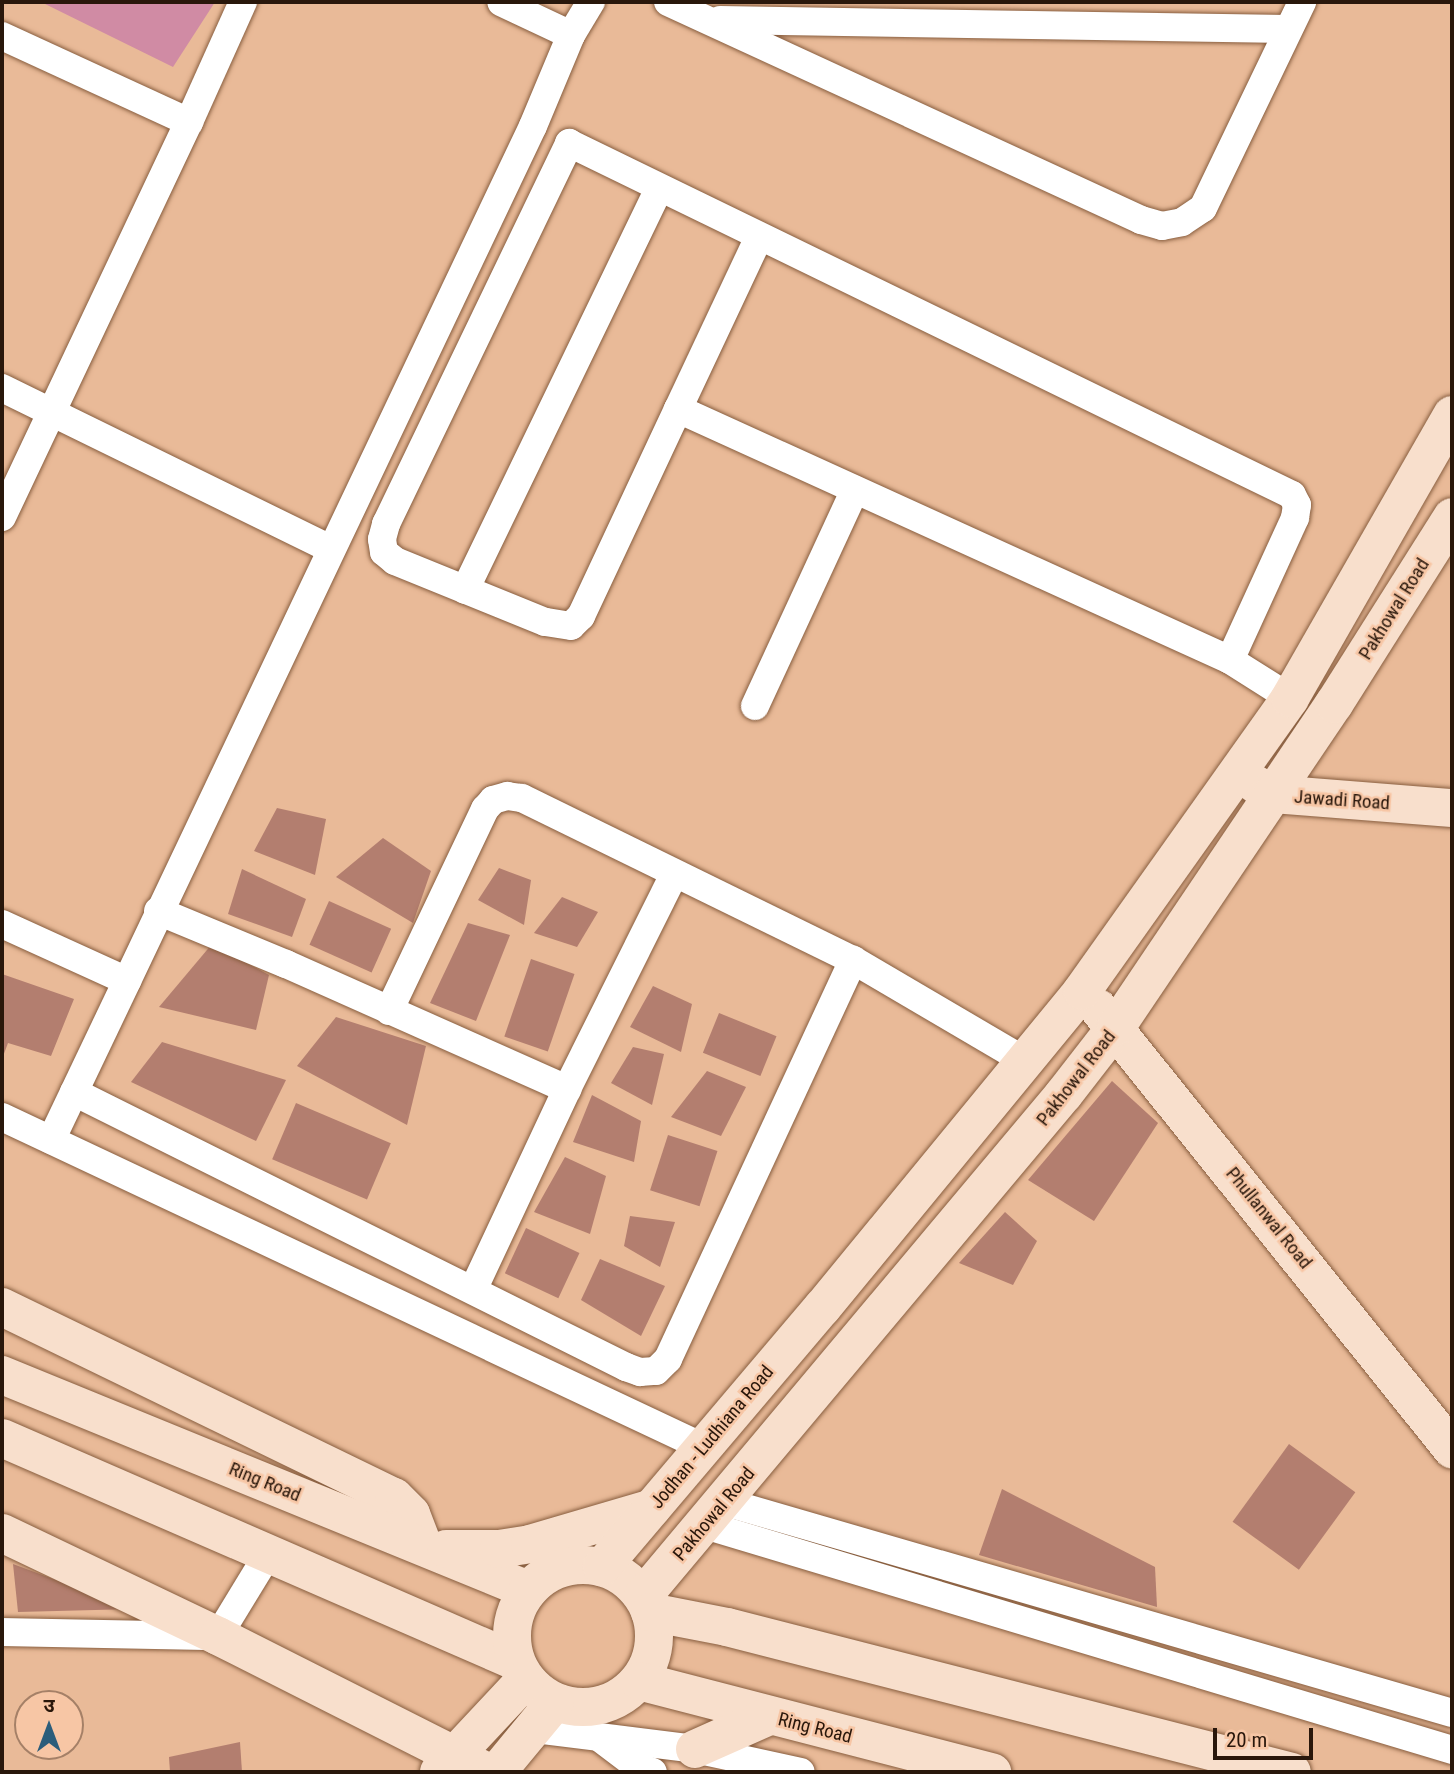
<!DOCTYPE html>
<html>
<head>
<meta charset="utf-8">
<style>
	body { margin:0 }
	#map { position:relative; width:1454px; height:1774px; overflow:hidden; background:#e9ba98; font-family:"Roboto Condensed","Noto Sans Devanagari",sans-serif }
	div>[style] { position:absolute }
	.green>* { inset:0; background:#d08ba4 }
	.building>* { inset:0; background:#b37e6f; transform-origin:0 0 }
	.roads { filter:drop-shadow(0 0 2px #885e3f) drop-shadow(0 0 2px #885e3f) }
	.street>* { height:28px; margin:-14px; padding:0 14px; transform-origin:14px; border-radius:14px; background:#fff }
	.secondary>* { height:38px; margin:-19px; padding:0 19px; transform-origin:19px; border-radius:19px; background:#f8dfcc }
	.secondary>.ring { margin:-19px; padding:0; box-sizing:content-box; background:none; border:38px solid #f8dfcc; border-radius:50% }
	span { translate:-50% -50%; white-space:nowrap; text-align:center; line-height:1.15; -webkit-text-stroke:5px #f7c6a5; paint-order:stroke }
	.street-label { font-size:19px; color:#29170b }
	.frame { position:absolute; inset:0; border:4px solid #29170b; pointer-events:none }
	.north { position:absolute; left:14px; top:1690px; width:70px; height:70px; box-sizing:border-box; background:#f7c6a5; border:2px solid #a58067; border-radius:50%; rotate:0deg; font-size:19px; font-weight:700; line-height:28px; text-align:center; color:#29170b }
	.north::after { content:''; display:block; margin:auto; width:24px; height:32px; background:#2b5d7b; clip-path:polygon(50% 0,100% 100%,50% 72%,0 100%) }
	.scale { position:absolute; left:1213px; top:1728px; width:100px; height:32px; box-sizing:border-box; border:4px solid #29170b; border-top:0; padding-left:9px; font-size:21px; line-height:24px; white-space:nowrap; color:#29170b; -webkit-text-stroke:5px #f7c6a5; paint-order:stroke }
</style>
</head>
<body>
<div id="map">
	<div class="green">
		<i style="clip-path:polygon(41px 2px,215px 2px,173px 67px)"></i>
	</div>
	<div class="building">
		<i style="clip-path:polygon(277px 808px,326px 819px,315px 875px,254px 851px)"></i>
		<i style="clip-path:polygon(383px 838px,431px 871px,413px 923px,336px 877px)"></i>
		<i style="clip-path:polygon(499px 868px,531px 880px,524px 925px,478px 900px)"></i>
		<i style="clip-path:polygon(242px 869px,306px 899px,292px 937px,228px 914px)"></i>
		<i style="clip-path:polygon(562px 897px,598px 912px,577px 947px,534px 933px)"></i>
		<i style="left:329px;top:901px;width:68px;height:48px;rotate:24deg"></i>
		<i style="clip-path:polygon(468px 923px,510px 935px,476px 1021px,430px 1003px)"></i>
		<i style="clip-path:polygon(212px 944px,269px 975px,256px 1030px,159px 1007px)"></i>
		<i style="left:531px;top:959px;width:46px;height:82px;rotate:19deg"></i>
		<i style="clip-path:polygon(2px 974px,74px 999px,51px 1056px,8px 1043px,2px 1059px)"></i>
		<i style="clip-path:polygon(653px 986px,692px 1004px,681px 1052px,630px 1027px)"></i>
		<i style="left:719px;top:1013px;width:62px;height:43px;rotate:22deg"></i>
		<i style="clip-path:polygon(336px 1017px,426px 1046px,407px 1125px,297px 1066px)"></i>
		<i style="clip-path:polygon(162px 1042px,286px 1080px,256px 1141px,131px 1082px)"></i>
		<i style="clip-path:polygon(633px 1047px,664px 1054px,652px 1105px,611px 1083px)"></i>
		<i style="clip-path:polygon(707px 1071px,746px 1087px,721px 1136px,671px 1117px)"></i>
		<i style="clip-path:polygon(1112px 1081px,1158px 1123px,1094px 1221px,1028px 1180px)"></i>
		<i style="clip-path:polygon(592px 1095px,641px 1121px,634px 1162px,573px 1142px)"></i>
		<i style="left:296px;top:1103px;width:103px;height:61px;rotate:23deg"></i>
		<i style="left:668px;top:1135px;width:52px;height:58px;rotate:18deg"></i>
		<i style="clip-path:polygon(565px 1157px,606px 1176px,590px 1234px,534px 1212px)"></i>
		<i style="clip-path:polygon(1005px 1212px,1037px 1241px,1013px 1285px,959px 1263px)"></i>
		<i style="clip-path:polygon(630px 1216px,675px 1222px,660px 1267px,624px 1246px)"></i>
		<i style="left:526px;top:1228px;width:59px;height:50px;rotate:25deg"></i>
		<i style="clip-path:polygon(600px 1259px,665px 1286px,641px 1336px,581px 1300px)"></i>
		<i style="left:1289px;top:1444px;width:82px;height:96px;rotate:36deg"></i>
		<i style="clip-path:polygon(1002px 1489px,1155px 1567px,1157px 1607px,979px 1555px)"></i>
		<i style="clip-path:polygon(13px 1564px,134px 1609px,18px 1612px)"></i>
		<i style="clip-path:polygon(240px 1742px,242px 1772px,170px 1772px,169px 1757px)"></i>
	</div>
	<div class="roads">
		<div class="street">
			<i style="left:668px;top:2px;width:521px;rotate:24.74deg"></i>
			<i style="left:1141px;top:220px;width:22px;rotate:16deg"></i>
			<i style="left:1162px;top:226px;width:20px;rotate:-11deg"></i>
			<i style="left:1182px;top:222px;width:25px;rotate:-34deg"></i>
			<i style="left:1203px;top:208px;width:229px;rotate:-64.3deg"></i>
			<i style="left:720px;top:20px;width:568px;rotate:0.91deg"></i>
			<i style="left:571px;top:35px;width:39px;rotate:-59deg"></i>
			<i style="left:2px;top:36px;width:206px;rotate:24.7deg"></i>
			<i style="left:759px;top:237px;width:190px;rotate:115.2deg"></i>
			<i style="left:678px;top:409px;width:606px;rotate:24.45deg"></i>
			<i style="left:1230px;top:660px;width:71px;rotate:32.3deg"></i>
			<i style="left:2px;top:388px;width:366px;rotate:26.1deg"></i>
			<i style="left:678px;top:409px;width:229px;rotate:115.1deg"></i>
			<i style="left:581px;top:616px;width:14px;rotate:135deg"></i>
			<i style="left:571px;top:626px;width:26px;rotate:-171deg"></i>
			<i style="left:545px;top:622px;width:162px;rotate:-157.9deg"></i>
			<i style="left:395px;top:561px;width:14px;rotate:-141deg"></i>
			<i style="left:384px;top:552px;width:13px;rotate:-99deg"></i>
			<i style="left:382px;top:539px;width:16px;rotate:-75deg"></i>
			<i style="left:386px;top:524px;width:423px;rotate:-64.3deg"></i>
			<i style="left:569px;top:143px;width:804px;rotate:25.96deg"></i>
			<i style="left:1292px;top:495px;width:11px;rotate:63deg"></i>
			<i style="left:1297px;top:505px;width:13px;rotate:99deg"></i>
			<i style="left:1295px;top:518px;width:156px;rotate:114.6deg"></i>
			<i style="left:2px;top:517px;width:437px;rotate:-64.7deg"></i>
			<i style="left:189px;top:122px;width:132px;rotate:-65.8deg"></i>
			<i style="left:465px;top:590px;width:446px;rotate:-64.2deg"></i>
			<i style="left:755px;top:706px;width:238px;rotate:-65.2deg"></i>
			<i style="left:158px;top:911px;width:139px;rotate:22.5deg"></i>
			<i style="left:286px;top:964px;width:308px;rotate:24deg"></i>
			<i style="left:2px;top:924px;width:137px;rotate:24.5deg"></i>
			<i style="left:127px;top:981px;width:176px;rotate:115.5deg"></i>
			<i style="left:127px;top:981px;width:946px;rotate:-64.6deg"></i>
			<i style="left:533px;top:126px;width:99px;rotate:-67.3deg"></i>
			<i style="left:571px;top:35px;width:77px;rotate:-154.8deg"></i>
			<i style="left:389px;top:1011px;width:224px;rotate:-64.6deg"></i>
			<i style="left:485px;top:809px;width:12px;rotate:-48deg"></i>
			<i style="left:493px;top:800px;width:15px;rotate:-16deg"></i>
			<i style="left:507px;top:796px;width:15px;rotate:8deg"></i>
			<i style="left:522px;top:798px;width:369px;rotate:26.1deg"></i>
			<i style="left:853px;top:960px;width:202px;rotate:30.4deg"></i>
			<i style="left:74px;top:1092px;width:617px;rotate:26.48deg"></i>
			<i style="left:626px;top:1367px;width:15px;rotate:20deg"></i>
			<i style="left:640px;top:1372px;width:16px;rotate:-4deg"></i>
			<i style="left:656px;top:1371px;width:17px;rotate:-45deg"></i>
			<i style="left:668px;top:1359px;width:440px;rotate:-65.1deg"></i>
			<i style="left:2px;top:1117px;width:775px;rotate:25.21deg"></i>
			<i style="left:473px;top:1290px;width:222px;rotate:-64.9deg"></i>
			<i style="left:567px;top:1089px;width:240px;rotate:-63.5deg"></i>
			<i style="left:725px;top:1502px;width:757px;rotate:16.18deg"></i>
			<i style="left:705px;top:1525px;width:780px;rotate:16.76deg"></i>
			<i style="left:2px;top:1632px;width:216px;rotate:1.1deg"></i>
			<i style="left:218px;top:1636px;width:96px;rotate:-58.6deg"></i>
			<i style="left:535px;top:1729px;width:161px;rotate:7.1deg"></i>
			<i style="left:695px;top:1749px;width:108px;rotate:12.2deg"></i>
			<i style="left:600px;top:1738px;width:46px;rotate:37.1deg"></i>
			<i style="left:637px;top:1766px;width:17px;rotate:21deg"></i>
		</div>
		<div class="secondary">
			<i style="left:1255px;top:784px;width:21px;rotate:29deg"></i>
			<i style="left:1273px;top:794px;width:180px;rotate:4.5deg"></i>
			<i style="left:1098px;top:1008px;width:566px;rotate:51.25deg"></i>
			<i style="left:2px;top:1307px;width:436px;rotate:25.9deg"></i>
			<i style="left:394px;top:1497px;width:24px;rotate:45deg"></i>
			<i style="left:411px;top:1514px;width:34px;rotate:69deg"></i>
			<i style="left:2px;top:1375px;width:568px;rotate:22.23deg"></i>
			<i style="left:2px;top:1438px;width:559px;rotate:23.49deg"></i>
			<i style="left:2px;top:1533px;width:239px;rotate:25.5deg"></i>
			<i style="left:218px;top:1636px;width:301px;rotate:26.8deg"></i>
			<i style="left:446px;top:1549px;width:53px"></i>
			<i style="left:499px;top:1549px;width:31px;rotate:-9deg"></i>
			<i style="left:530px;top:1544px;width:127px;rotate:-16.4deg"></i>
			<i class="ring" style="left:512px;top:1565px;width:104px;height:104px"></i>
			<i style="left:602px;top:1567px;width:340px;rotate:-49.7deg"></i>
			<i style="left:822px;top:1308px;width:410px;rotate:-50.6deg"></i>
			<i style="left:1082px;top:991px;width:359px;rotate:-54.6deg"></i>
			<i style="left:1290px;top:698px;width:326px;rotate:-60.2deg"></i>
			<i style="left:643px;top:1596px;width:655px;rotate:-50.02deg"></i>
			<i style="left:1064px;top:1094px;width:85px;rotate:-52.2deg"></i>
			<i style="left:1116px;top:1027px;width:390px;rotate:-56deg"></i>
			<i style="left:1334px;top:704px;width:221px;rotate:-57.7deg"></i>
			<i style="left:650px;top:1612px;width:78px;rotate:11deg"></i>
			<i style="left:727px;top:1627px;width:583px;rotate:14.39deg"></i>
			<i style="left:639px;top:1681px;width:365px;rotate:14.5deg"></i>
			<i style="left:695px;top:1749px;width:81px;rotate:-24deg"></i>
			<i style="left:439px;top:1772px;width:126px;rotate:-46.9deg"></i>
			<i style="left:497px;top:1772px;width:91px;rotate:-50.4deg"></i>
		</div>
	</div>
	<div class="street-label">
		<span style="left:1394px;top:609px;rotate:-58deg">Pakhowal Road</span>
		<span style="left:1342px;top:800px;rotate:4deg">Jawadi Road</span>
		<span style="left:1076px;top:1078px;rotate:-52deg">Pakhowal Road</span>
		<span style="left:1269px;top:1218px;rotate:51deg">Phullanwal Road</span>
		<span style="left:712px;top:1437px;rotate:-50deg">Jodhan - Ludhiana Road</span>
		<span style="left:265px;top:1482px;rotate:22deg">Ring Road</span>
		<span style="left:714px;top:1514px;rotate:-50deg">Pakhowal Road</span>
		<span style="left:815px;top:1728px;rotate:14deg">Ring Road</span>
	</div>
	<div class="frame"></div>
	<div class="north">उ</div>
	<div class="scale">20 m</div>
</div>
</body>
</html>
